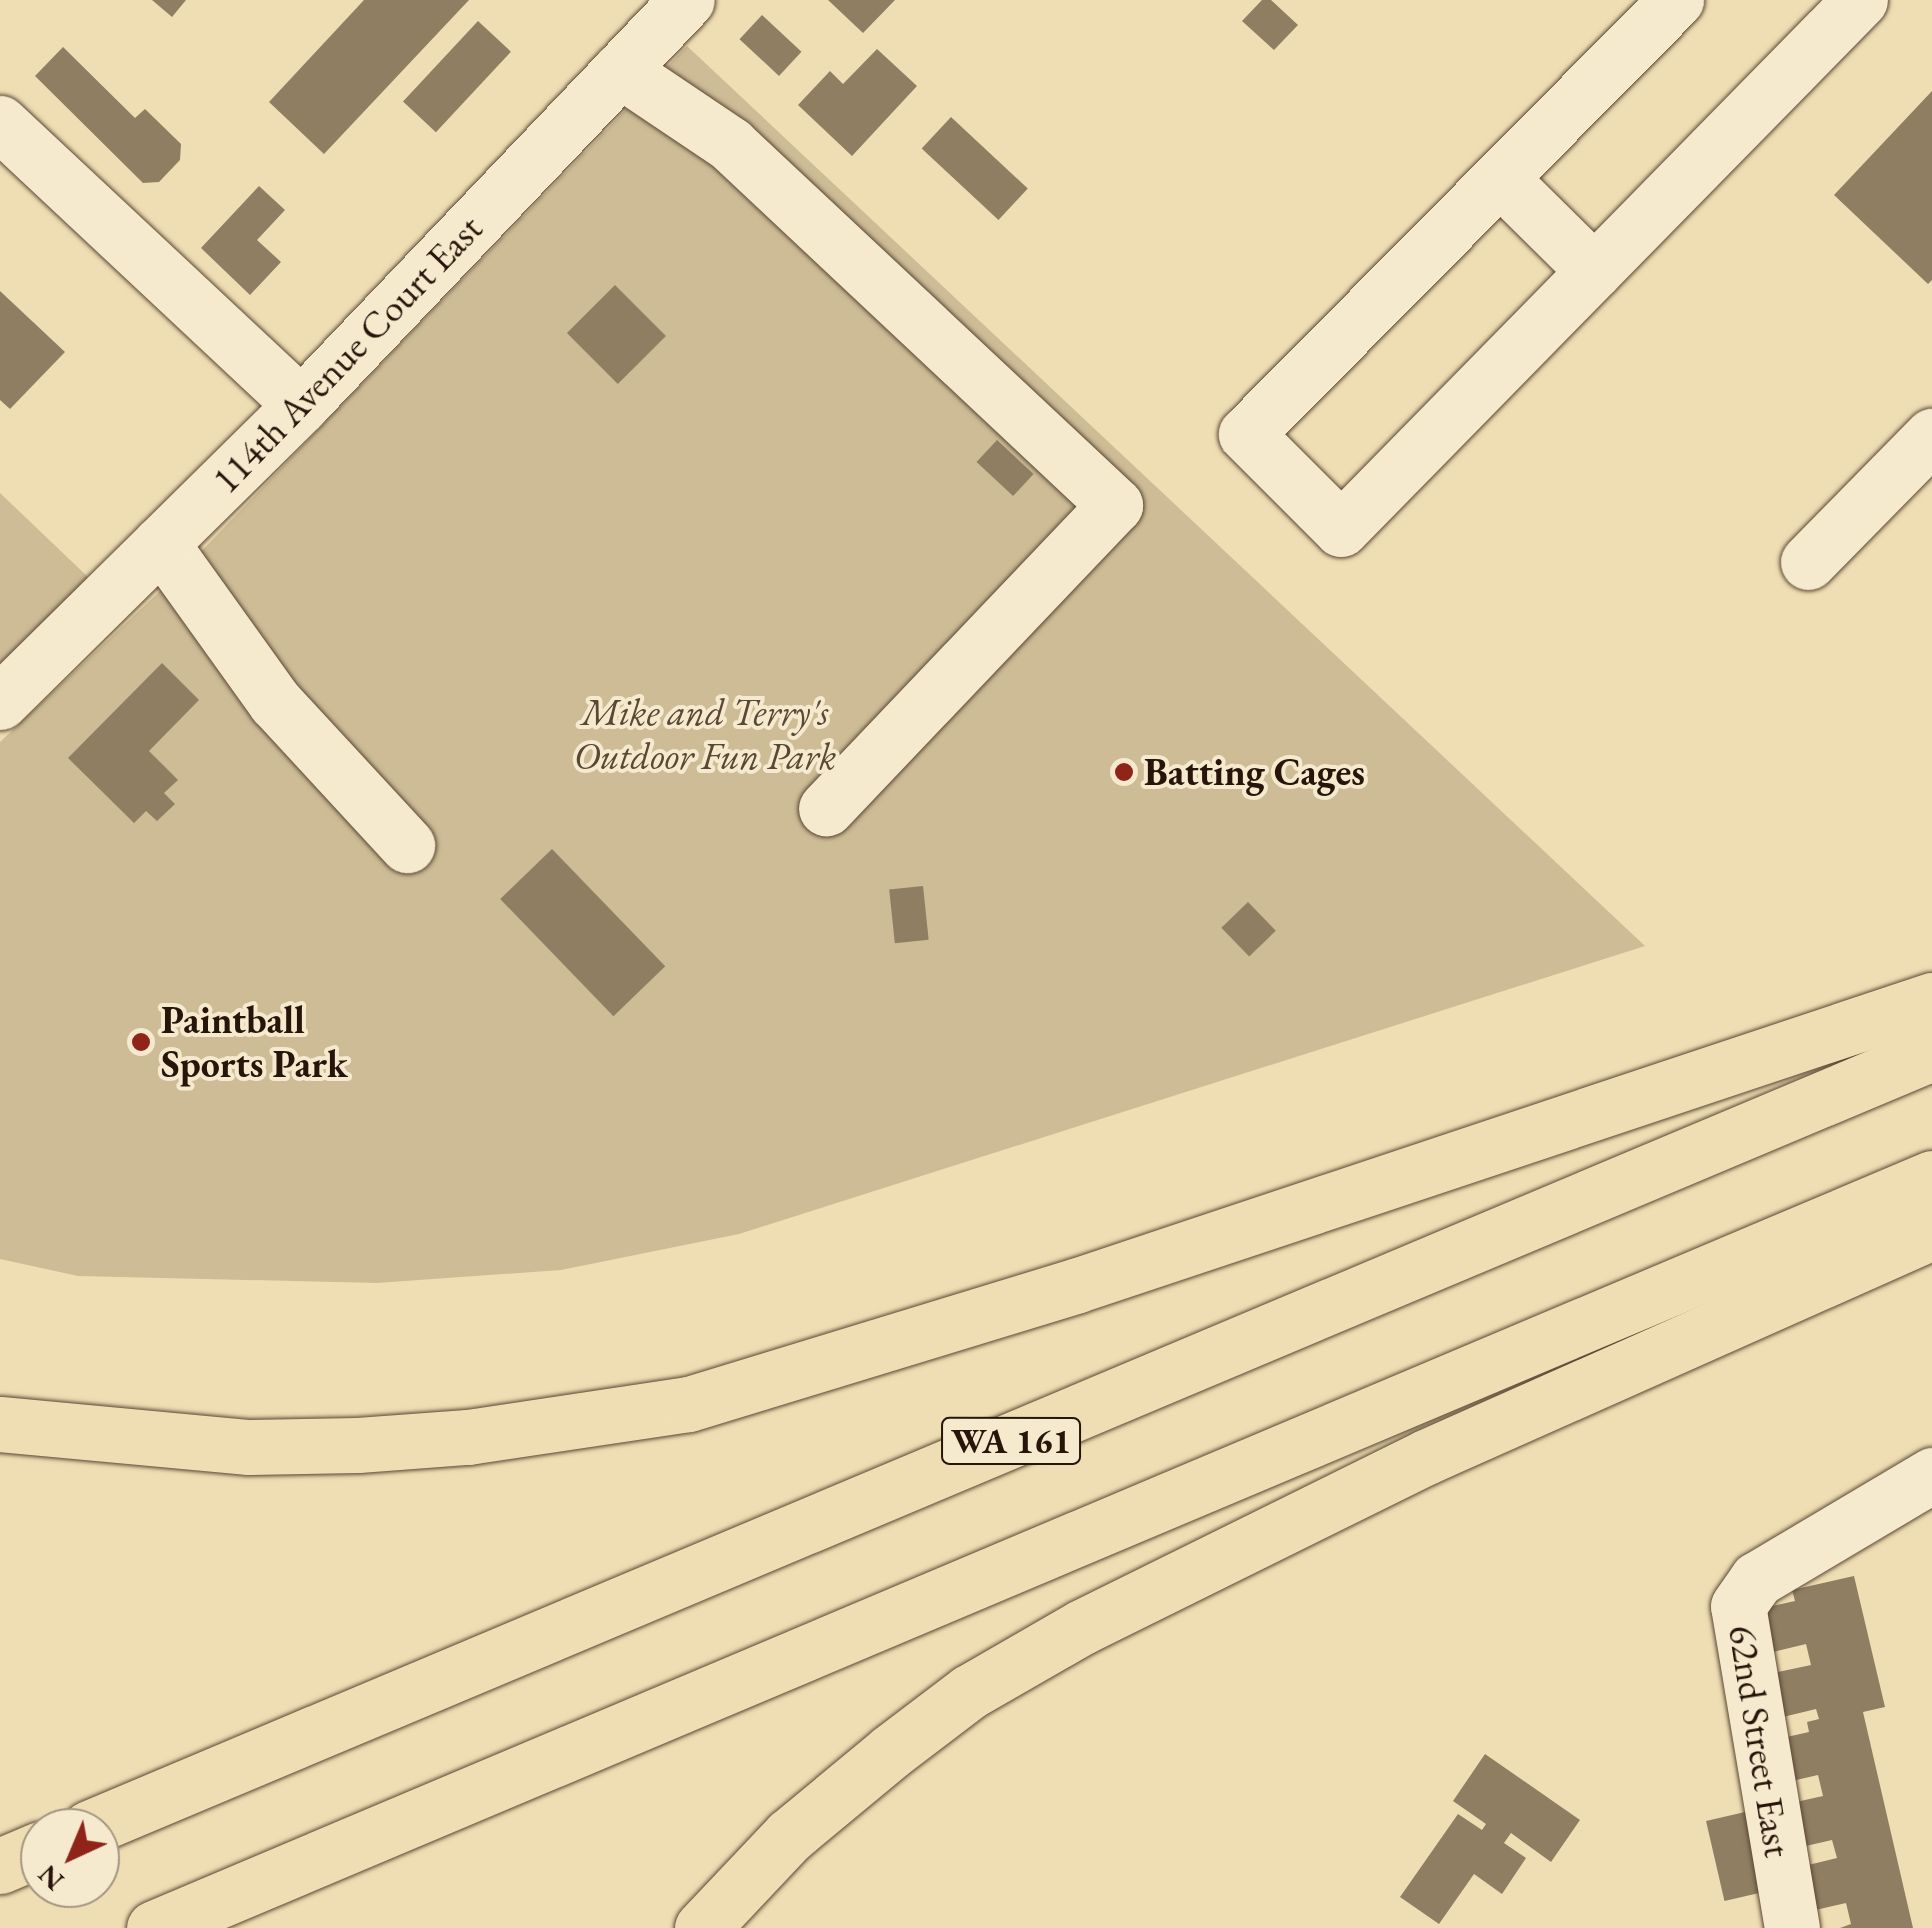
<!DOCTYPE html>
<html>
<head>
<meta charset="utf-8">
<style>
	body { margin:0 }
	#map { position:relative; width:1932px; height:1928px; overflow:hidden; background:#efdeb3; font-family:"EB Garamond",serif }
	div>[style] { position:absolute }
	.green>* { inset:0; background:#cdbc96 }
	.building>* { inset:0; background:#8f7e62; transform-origin:0 0 }
	.roads { filter:drop-shadow(0 0 2px #5a4734) drop-shadow(0 0 2px #5a4734) }
	.minor>* { height:55px; margin:-27.5px; padding:0 27.5px; transform-origin:27.5px; border-radius:27.5px; background:#f5eace }
	.highway>* { height:55px; margin:-27.5px; padding:0 27.5px; transform-origin:27.5px; border-radius:27.5px; background:#efdeb3 }
	.dots>* { width:28px; height:28px; translate:-50% -50%; box-sizing:border-box; border:5px solid #f5eace; border-radius:50% }
	span { translate:-50% -50%; white-space:nowrap; text-align:center; line-height:1.15; -webkit-text-stroke:8px #f5eace; paint-order:stroke }
	.shield-label span { padding:2px 8px; background:#f5eace; border:2px solid; border-radius:8px; -webkit-text-stroke-width:0 }
	.shield-label { font-size:35px; color:#28150a; font-weight:700 }
	.street-label { font-size:38px; color:#28150a }
	.park-label { font-size:38px; color:#5a4734; font-style:italic }
	.poi-label { font-size:38px; color:#28150a; font-weight:700 }
	.left { translate:0 -50%; text-align:left }
	.north { position:absolute; left:20px; top:1808px; width:100px; height:100px; box-sizing:border-box; background:#f5eace; border:2px solid #a39580; border-radius:50%; rotate:224deg; font-size:28px; font-weight:700; line-height:40px; text-align:center; color:#28150a }
	.north::after { content:''; display:block; margin:auto; width:35px; height:45px; background:#8f2418; clip-path:polygon(50% 0,100% 100%,50% 72%,0 100%) }
</style>
</head>
<body>
<div id="map">
	<div class="green">
		<i style="clip-path:polygon(687px 46px,1645px 946px,739px 1234px,561px 1270px,377px 1283px,78px 1276px,0 1259px,0 742px,192px 561px)"></i>
		<i style="clip-path:polygon(0 493px,88px 577px,0 676px)"></i>
	</div>
	<div class="building">
		<i style="clip-path:polygon(152px 0,186px 0,172px 17px)"></i>
		<i style="clip-path:polygon(364px 0,469px 0,324px 154px,269px 102px)"></i>
		<i style="clip-path:polygon(828px 0,895px 0,863px 33px)"></i>
		<i style="clip-path:polygon(1262px 0,1271px 0,1298px 25px,1274px 50px,1242px 21px)"></i>
		<i style="left:762px;top:15px;width:54px;height:33px;rotate:43deg"></i>
		<i style="left:478px;top:21px;width:45px;height:110px;rotate:43deg"></i>
		<i style="clip-path:polygon(63px 47px,135px 118px,145px 109px,181px 144px,180px 160px,159px 182px,143px 183px,35px 76px)"></i>
		<i style="clip-path:polygon(877px 49px,917px 86px,852px 156px,798px 105px,830px 71px,843px 84px)"></i>
		<i style="clip-path:polygon(1932px 91px,1932px 280px,1928px 284px,1834px 195px)"></i>
		<i style="left:951px;top:117px;width:105px;height:43px;rotate:43deg"></i>
		<i style="clip-path:polygon(259px 186px,285px 210px,257px 240px,281px 262px,250px 295px,201px 248px)"></i>
		<i style="left:615px;top:285px;width:72px;height:68px;rotate:45deg"></i>
		<i style="clip-path:polygon(0 291px,65px 352px,10px 409px,0 400px)"></i>
		<i style="left:997px;top:440px;width:50px;height:30px;rotate:43deg"></i>
		<i style="clip-path:polygon(162px 663px,199px 700px,149px 751px,178px 780px,164px 793px,175px 804px,157px 821px,146px 811px,134px 823px,68px 758px)"></i>
		<i style="left:552px;top:849px;width:163px;height:72px;rotate:46deg"></i>
		<i style="left:923px;top:886px;width:54px;height:34px;rotate:84deg"></i>
		<i style="left:1248px;top:902px;width:40px;height:37px;rotate:46deg"></i>
		<i style="clip-path:polygon(1854px 1576px,1885px 1707px,1863px 1712px,1913px 1928px,1840px 1928px,1851px 1924px,1846px 1903px,1811px 1911px,1800px 1867px,1837px 1858px,1832px 1840px,1797px 1848px,1787px 1804px,1823px 1796px,1818px 1775px,1783px 1783px,1773px 1740px,1809px 1732px,1807px 1722px,1819px 1719px,1816px 1709px,1783px 1717px,1773px 1673px,1811px 1665px,1806px 1644px,1769px 1653px,1759px 1609px,1795px 1601px,1792px 1590px)"></i>
		<i style="clip-path:polygon(1485px 1754px,1580px 1820px,1551px 1862px,1511px 1833px,1504px 1843px,1526px 1858px,1502px 1894px,1474px 1874px,1439px 1924px,1400px 1897px,1458px 1814px,1482px 1830px,1486px 1824px,1453px 1801px)"></i>
		<i style="left:1745px;top:1812px;width:82px;height:40px;rotate:77deg"></i>
	</div>
	<div class="roads">
		<div class="minor">
			<i style="left:1676px;top:0;width:611px;rotate:134.73deg"></i>
			<i style="left:1246px;top:434px;width:134px;rotate:45deg"></i>
			<i style="left:1341px;top:529px;width:741px;rotate:-45.55deg"></i>
			<i style="left:620px;top:70px;width:133px;rotate:33.9deg"></i>
			<i style="left:730px;top:144px;width:528px;rotate:43.16deg"></i>
			<i style="left:1115px;top:505px;width:419px;rotate:133.6deg"></i>
			<i style="left:0;top:123px;width:412px;rotate:43.1deg"></i>
			<i style="left:1501px;top:179px;width:131px;rotate:44.7deg"></i>
			<i style="left:161px;top:543px;width:196px;rotate:54.4deg"></i>
			<i style="left:275px;top:702px;width:195px;rotate:47.3deg"></i>
			<i style="left:1808px;top:562px;width:177px;rotate:-45.5deg"></i>
			<i style="left:0;top:702px;width:423px;rotate:-44.6deg"></i>
			<i style="left:301px;top:405px;width:559px;rotate:-46.38deg"></i>
			<i style="left:1792px;top:1928px;width:326px;rotate:-99.5deg"></i>
			<i style="left:1738px;top:1606px;width:33px;rotate:-55deg"></i>
			<i style="left:1757px;top:1579px;width:204px;rotate:-30.7deg"></i>
		</div>
		<div class="highway">
			<i style="left:0;top:1424px;width:250px;rotate:5.3deg"></i>
			<i style="left:249px;top:1447px;width:109px;rotate:-1.1deg"></i>
			<i style="left:358px;top:1445px;width:110px;rotate:-4.2deg"></i>
			<i style="left:468px;top:1437px;width:223px;rotate:-8.5deg"></i>
			<i style="left:689px;top:1404px;width:404px;rotate:-17deg"></i>
			<i style="left:1075px;top:1286px;width:903px;rotate:-18.46deg"></i>
			<i style="left:89px;top:1828px;width:1999px;rotate:-22.81deg"></i>
			<i style="left:0;top:1866px;width:43px;rotate:-23deg"></i>
			<i style="left:154px;top:1928px;width:1930px;rotate:-22.87deg"></i>
			<i style="left:702px;top:1928px;width:127px;rotate:-46.6deg"></i>
			<i style="left:789px;top:1836px;width:131px;rotate:-39.7deg"></i>
			<i style="left:890px;top:1752px;width:99px;rotate:-37.2deg"></i>
			<i style="left:969px;top:1692px;width:130px;rotate:-29.9deg"></i>
			<i style="left:1082px;top:1627px;width:384px;rotate:-26.3deg"></i>
			<i style="left:1426px;top:1457px;width:554px;rotate:-23.97deg"></i>
		</div>
	</div>
	<div class="dots">
		<i style="left:1124px;top:772px;background:#8f2418"></i>
		<i style="left:141px;top:1042px;background:#8f2418"></i>
	</div>
	<div class="shield-label">
		<span style="left:1011px;top:1441px">WA 161</span>
	</div>
	<div class="street-label">
		<span style="left:347px;top:354px;rotate:-46deg">114th Avenue Court East</span>
		<span style="left:1760px;top:1741px;rotate:81deg">62nd Street East</span>
	</div>
	<div class="park-label">
		<span style="left:705px;top:734px">Mike and Terry's<br>Outdoor Fun Park</span>
	</div>
	<div class="poi-label">
		<span class="left" style="left:1144px;top:772px">Batting Cages</span>
		<span class="left" style="left:161px;top:1042px">Paintball<br>Sports Park</span>
	</div>
	<div class="north">N</div>
</div>
</body>
</html>
